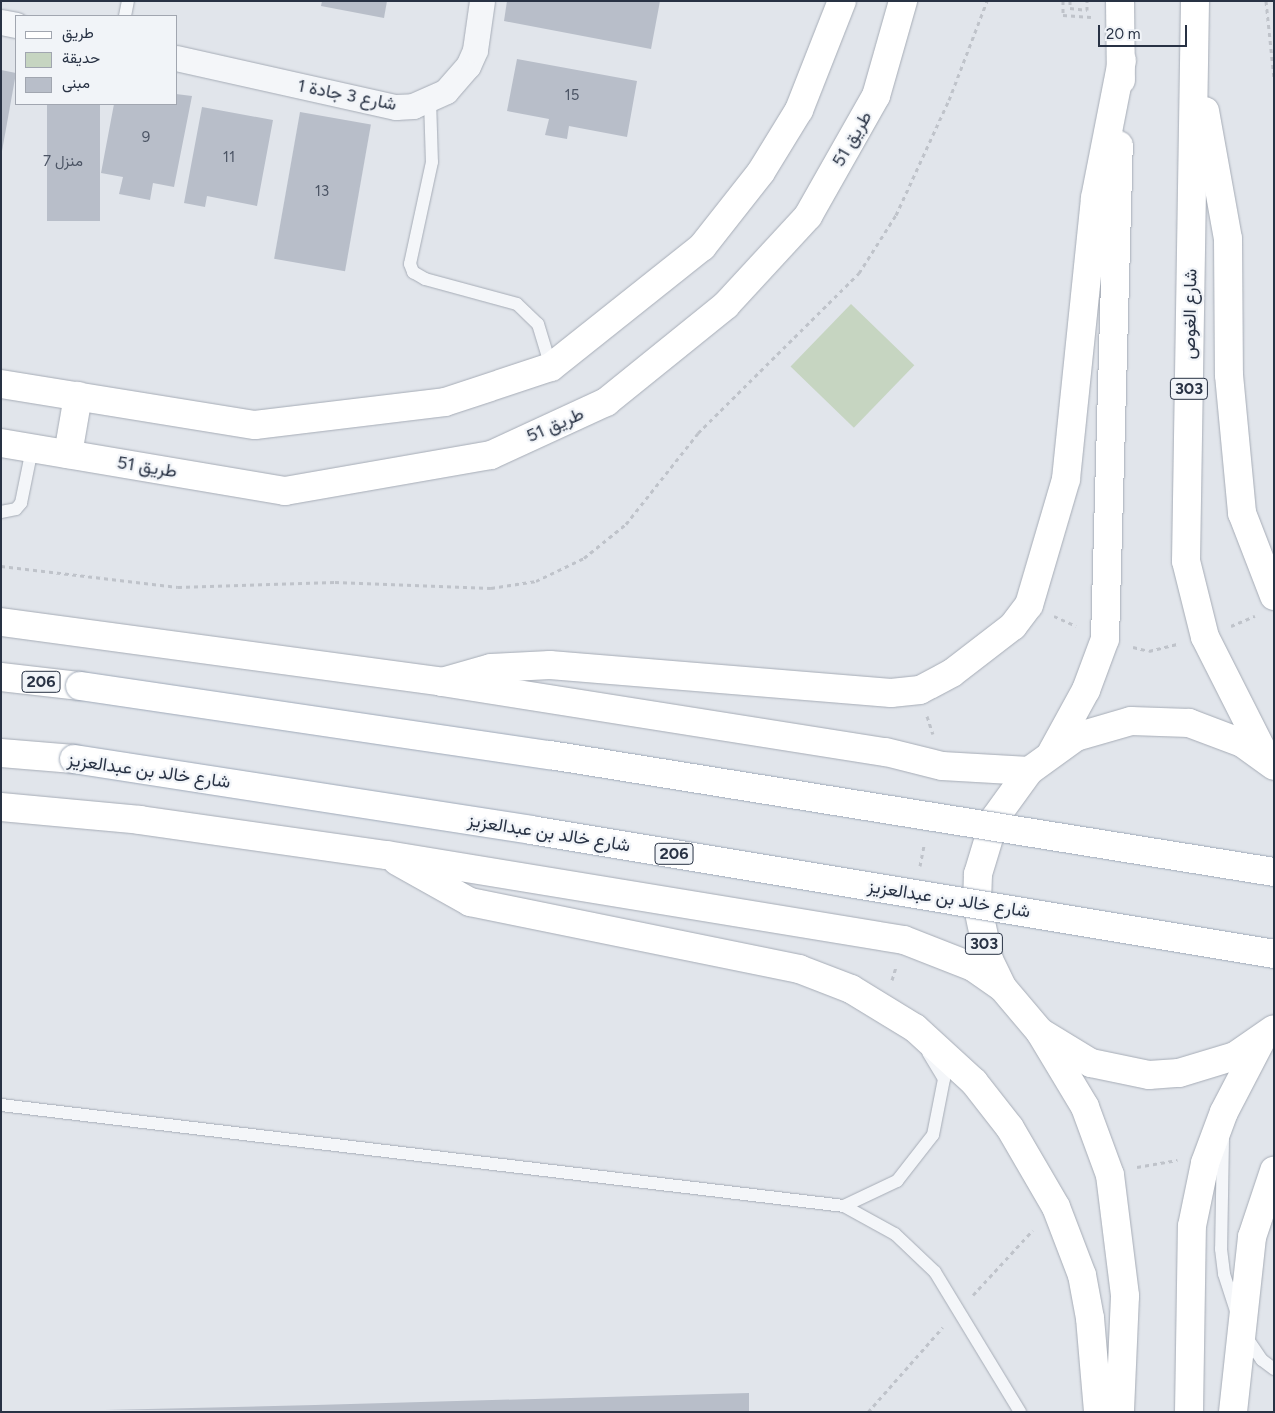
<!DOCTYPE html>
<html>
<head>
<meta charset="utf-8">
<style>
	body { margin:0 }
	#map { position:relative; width:1275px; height:1413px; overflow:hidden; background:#e1e5eb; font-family:Figtree,Vazirmatn,sans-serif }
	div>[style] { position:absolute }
	.green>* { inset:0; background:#c6d5c1; transform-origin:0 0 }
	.building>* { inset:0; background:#b8bec9; transform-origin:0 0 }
	.path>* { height:3px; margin-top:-1.5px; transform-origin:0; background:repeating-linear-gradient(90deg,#bfc3ca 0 4px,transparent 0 8px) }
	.roads { filter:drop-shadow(0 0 1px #a6acb6) drop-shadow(0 0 1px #a6acb6) }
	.lane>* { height:12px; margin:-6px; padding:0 6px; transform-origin:6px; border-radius:6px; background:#f4f6f9 }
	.street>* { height:25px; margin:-12.5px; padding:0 12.5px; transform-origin:12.5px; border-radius:12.5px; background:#f4f6f9 }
	.secondary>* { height:28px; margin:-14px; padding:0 14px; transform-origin:14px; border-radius:14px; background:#fff }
	.primary>* { height:28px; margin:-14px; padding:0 14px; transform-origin:14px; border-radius:14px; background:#fff }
	.bridges { filter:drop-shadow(0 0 1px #9fa9b8) drop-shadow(0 0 1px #9fa9b8) }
	.primary-bridge>* { height:28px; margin:-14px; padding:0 14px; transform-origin:14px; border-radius:14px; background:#fff }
	span { translate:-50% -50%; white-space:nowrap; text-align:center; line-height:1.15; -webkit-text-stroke:4.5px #f1f4f8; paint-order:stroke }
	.number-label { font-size:15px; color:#4c5565 }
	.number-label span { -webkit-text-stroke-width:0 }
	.shield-label span { padding:1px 4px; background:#f1f4f8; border:1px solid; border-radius:4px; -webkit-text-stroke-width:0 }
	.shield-label { font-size:16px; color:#283244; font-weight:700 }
	.street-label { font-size:18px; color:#283244 }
	.frame { position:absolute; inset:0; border:2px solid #283244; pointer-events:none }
	.legend { position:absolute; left:15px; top:15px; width:162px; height:90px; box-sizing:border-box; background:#f1f4f8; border:1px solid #a1a6b0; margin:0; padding:6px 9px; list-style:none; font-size:15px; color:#283244 }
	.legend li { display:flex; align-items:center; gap:10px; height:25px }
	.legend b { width:25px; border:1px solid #a1a6b0 }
	.scale { position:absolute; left:1098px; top:25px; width:89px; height:22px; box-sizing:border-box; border:2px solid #283244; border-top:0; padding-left:6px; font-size:15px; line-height:18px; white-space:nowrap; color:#283244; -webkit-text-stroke:4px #f1f4f8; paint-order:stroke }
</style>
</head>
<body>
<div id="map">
	<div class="green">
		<i style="left:851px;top:304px;width:88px;height:87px;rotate:44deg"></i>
	</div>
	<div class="building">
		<i style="clip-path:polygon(322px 1px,387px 1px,384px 18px,321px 6px)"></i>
		<i style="clip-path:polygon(507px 1px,660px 1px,651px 49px,504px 21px)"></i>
		<i style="clip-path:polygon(517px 59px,637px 81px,627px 137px,569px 126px,567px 139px,545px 135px,549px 119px,507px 111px)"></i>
		<i style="clip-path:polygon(1px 70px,16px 73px,2px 151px,1px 151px)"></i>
		<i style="clip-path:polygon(176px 94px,192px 96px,174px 187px,153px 183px,150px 200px,119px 194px,123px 177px,101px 173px,114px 104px,176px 104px)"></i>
		<i style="left:47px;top:104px;width:53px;height:117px"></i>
		<i style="clip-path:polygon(202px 107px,273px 120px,257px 206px,207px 196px,205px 207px,184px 203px)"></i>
		<i style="left:300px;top:112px;width:72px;height:149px;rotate:10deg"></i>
		<i style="clip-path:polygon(749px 1393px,749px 1412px,105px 1410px,315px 1405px)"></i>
	</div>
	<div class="path">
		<i style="left:1063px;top:1px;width:14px;rotate:90deg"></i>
		<i style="left:1063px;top:15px;width:28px;rotate:4deg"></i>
		<i style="left:1070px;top:1px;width:7px;rotate:90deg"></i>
		<i style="left:1070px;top:8px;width:17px;rotate:7deg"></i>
		<i style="left:1087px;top:10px;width:9px;rotate:-90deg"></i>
		<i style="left:1266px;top:1px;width:77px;rotate:84.1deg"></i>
		<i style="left:1px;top:566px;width:178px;rotate:6.8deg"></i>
		<i style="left:178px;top:587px;width:157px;rotate:-1.8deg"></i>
		<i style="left:335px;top:582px;width:156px;rotate:2.2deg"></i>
		<i style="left:491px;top:588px;width:46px;rotate:-8.8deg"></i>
		<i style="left:536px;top:581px;width:53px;rotate:-25.6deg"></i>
		<i style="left:584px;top:558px;width:54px;rotate:-39deg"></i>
		<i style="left:626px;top:524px;width:116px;rotate:-51.6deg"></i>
		<i style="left:698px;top:433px;width:227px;rotate:-44.8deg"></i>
		<i style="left:859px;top:273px;width:69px;rotate:-57.5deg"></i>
		<i style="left:896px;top:215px;width:127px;rotate:-65.3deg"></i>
		<i style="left:949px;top:100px;width:106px;rotate:-69deg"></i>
		<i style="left:1054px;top:616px;width:24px;rotate:24deg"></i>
		<i style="left:1231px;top:626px;width:26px;rotate:-23deg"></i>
		<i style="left:1133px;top:647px;width:16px;rotate:14deg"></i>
		<i style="left:1149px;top:651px;width:30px;rotate:-14deg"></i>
		<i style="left:927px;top:716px;width:19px;rotate:72deg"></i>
		<i style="left:920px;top:866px;width:21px;rotate:-79deg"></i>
		<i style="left:892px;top:980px;width:14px;rotate:-73deg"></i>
		<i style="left:1137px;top:1167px;width:41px;rotate:-9.9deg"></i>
		<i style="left:973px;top:1295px;width:88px;rotate:-47.3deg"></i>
		<i style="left:868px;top:1412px;width:113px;rotate:-48.6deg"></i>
	</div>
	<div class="roads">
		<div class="lane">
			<i style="left:125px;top:16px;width:15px;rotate:-79deg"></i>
			<i style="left:430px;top:100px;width:62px;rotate:88.2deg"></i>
			<i style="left:432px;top:162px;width:104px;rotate:102.2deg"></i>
			<i style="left:410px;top:264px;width:9px;rotate:69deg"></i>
			<i style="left:413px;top:272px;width:14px;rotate:30deg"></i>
			<i style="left:425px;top:279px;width:95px;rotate:15.2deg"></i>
			<i style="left:517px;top:304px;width:29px;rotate:44deg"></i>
			<i style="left:538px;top:324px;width:45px;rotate:73.2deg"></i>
			<i style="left:1px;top:512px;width:15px;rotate:-11deg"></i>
			<i style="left:16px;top:509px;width:8px;rotate:-50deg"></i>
			<i style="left:21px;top:503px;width:55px;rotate:-78.5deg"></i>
			<i style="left:1px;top:1105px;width:849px;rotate:6.83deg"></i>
			<i style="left:844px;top:1206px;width:58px;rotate:28.8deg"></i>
			<i style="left:895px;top:1234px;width:55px;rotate:43.5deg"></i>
			<i style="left:935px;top:1272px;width:164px;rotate:58.7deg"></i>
			<i style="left:1223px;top:1139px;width:110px;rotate:91deg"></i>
			<i style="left:1221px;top:1249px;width:25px;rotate:83deg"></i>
			<i style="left:1224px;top:1274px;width:45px;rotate:72deg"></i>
			<i style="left:844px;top:1206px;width:59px;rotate:-25.3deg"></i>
			<i style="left:897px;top:1181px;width:58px;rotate:-52deg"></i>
			<i style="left:933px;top:1135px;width:57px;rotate:-78.9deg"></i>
			<i style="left:944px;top:1079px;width:31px;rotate:-121deg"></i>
			<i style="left:1245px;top:1335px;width:30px;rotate:56deg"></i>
			<i style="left:1262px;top:1360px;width:15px;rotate:37deg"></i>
		</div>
		<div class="street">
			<i style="left:1px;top:22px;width:15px;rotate:11deg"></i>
			<i style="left:176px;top:58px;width:225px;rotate:12.6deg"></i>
			<i style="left:396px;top:107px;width:17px;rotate:-3deg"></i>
			<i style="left:413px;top:106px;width:36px;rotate:-24deg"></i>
			<i style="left:446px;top:91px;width:33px;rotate:-49deg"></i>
			<i style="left:468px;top:66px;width:17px;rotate:-66deg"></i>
			<i style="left:475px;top:50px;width:49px;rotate:-81.9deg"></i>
		</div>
		<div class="secondary">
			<i style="left:1px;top:384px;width:257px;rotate:9.2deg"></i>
			<i style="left:255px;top:425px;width:191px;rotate:-6.9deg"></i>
			<i style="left:445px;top:402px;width:112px;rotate:-18.3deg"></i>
			<i style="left:551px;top:367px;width:193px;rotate:-38.5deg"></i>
			<i style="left:702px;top:247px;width:95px;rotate:-51.8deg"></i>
			<i style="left:761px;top:172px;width:73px;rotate:-58.5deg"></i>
			<i style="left:799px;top:110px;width:117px;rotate:-68.5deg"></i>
			<i style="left:1px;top:443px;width:288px;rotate:9.6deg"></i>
			<i style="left:285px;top:491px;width:209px;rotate:-9.9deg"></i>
			<i style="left:491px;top:455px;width:127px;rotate:-24.7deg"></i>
			<i style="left:606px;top:402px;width:154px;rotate:-38.9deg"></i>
			<i style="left:726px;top:305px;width:121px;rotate:-47.3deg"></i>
			<i style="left:808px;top:216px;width:138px;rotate:-60.5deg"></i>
			<i style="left:876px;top:96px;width:99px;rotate:-74.1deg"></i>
			<i style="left:68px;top:454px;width:59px;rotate:-80.2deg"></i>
			<i style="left:1040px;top:1032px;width:87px;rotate:59deg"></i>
			<i style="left:1085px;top:1107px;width:72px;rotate:69.8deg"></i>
			<i style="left:1110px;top:1175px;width:122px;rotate:82.9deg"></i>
			<i style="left:1125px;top:1296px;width:116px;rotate:92.5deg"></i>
			<i style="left:1189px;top:1412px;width:186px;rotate:-89.1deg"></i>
			<i style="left:1192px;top:1226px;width:64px;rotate:-78.3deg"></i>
			<i style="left:1205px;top:1163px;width:54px;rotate:-69.6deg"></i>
			<i style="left:1224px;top:1112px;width:80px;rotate:-62.5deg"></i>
		</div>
		<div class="primary">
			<i style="left:1120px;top:1px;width:79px;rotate:89.3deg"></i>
			<i style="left:1195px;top:1px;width:560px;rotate:90.92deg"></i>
			<i style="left:1186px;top:561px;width:78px;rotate:76deg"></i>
			<i style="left:1205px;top:637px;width:136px;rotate:63.2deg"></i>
			<i style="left:1205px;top:111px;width:130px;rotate:79.8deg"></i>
			<i style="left:1228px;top:239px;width:136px;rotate:89.6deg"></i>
			<i style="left:1229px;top:375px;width:139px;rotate:84.6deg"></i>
			<i style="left:1242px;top:513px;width:89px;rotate:68.9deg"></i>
			<i style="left:1px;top:622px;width:445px;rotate:7.7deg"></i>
			<i style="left:442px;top:682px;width:449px;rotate:9deg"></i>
			<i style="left:886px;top:752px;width:58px;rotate:14deg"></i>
			<i style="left:942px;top:766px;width:87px;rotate:3.3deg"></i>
			<i style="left:1px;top:677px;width:80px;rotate:6.5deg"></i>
			<i style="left:442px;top:682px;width:51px;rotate:-15.9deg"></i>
			<i style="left:491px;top:668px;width:59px;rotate:-2.9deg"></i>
			<i style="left:550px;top:665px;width:342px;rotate:4.7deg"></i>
			<i style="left:891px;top:693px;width:29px;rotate:-6deg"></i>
			<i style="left:920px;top:690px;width:36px;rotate:-28deg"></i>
			<i style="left:952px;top:673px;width:77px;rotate:-37.6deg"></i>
			<i style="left:1013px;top:626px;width:26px;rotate:-53deg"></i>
			<i style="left:1029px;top:605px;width:131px;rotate:-73.6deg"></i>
			<i style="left:1066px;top:479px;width:282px;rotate:-84.1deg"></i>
			<i style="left:1095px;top:198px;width:140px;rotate:-78.9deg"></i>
			<i style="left:1052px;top:752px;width:71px;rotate:-61.3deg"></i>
			<i style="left:1086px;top:690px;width:54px;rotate:-69.6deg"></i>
			<i style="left:1105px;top:639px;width:494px;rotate:-88.4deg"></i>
			<i style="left:1px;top:753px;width:73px;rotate:4.7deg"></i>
			<i style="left:1274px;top:766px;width:39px;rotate:-144deg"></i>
			<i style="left:1242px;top:743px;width:57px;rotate:-159.3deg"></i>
			<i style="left:1189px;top:723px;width:58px;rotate:-178deg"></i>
			<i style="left:1131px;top:721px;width:57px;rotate:163.8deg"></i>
			<i style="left:1076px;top:737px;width:58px;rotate:144.1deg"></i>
			<i style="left:1029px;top:771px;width:58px;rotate:125.9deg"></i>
			<i style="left:995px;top:818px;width:59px;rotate:106.9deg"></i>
			<i style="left:978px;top:874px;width:29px;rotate:92deg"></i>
			<i style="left:977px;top:903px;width:58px;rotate:78.1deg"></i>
			<i style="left:989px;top:960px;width:30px;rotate:64deg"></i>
			<i style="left:1002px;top:987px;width:59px;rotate:49.8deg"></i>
			<i style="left:1040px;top:1032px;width:60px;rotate:31.3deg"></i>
			<i style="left:1091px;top:1063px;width:59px;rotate:11.7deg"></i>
			<i style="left:1149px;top:1075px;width:30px;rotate:-4deg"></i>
			<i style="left:1179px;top:1073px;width:59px;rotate:-16.9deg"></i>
			<i style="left:1235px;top:1056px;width:47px;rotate:-34.7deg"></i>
			<i style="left:1px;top:807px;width:140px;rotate:5.3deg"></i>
			<i style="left:140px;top:820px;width:249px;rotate:8.1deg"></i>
			<i style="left:387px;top:855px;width:524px;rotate:9.34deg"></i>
			<i style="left:904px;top:940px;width:74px;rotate:21.4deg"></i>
			<i style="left:973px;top:967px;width:35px;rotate:35deg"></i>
			<i style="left:397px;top:861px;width:84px;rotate:29.3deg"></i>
			<i style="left:470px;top:902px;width:336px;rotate:11.5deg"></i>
			<i style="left:799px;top:969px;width:56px;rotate:21deg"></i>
			<i style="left:851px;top:989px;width:75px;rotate:31.4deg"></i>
			<i style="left:915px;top:1028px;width:80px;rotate:42.5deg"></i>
			<i style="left:974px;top:1082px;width:58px;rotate:52deg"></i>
			<i style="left:1010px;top:1128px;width:91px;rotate:59.8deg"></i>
			<i style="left:1056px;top:1207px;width:73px;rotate:69.1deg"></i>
			<i style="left:1082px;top:1275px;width:44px;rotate:79.5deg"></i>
			<i style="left:1090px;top:1318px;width:94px;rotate:85.1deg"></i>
			<i style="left:1233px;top:1412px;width:176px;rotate:-83.8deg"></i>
			<i style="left:1252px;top:1237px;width:70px;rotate:-71.6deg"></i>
		</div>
	</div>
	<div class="bridges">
		<div class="primary-bridge">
			<i style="left:80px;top:686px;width:475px;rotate:8.4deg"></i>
			<i style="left:550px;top:755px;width:733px;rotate:9.18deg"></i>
			<i style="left:74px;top:759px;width:462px;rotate:8.8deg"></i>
			<i style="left:531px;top:830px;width:753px;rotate:9.47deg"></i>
		</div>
	</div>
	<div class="number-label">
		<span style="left:572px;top:96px">15</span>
		<span style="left:146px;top:138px">9</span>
		<span style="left:229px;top:158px">11</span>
		<span style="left:63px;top:162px">7 منزل</span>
		<span style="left:322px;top:192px">13</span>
	</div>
	<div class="shield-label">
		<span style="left:1189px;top:389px">303</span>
		<span style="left:41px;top:682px">206</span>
		<span style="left:674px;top:854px">206</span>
		<span style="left:984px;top:944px">303</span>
	</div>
	<div class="street-label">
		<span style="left:347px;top:95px;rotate:11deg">شارع 3 جادة 1</span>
		<span style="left:852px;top:139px;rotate:-60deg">طريق 51</span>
		<span style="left:1190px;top:314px;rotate:-89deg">شارع الغوص</span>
		<span style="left:555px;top:425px;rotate:-24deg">طريق 51</span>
		<span style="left:147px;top:467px;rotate:9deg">طريق 51</span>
		<span style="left:149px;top:771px;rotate:8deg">شارع خالد بن عبدالعزيز</span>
		<span style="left:549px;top:833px;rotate:9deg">شارع خالد بن عبدالعزيز</span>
		<span style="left:949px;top:899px;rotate:9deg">شارع خالد بن عبدالعزيز</span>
	</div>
	<div class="frame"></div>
	<ul class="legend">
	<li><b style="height:6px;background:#fff"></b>طريق</li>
	<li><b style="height:14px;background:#c6d5c1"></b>حديقة</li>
	<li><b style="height:14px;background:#b8bec9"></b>مبنى</li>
	</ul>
	<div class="scale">20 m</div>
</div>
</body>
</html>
